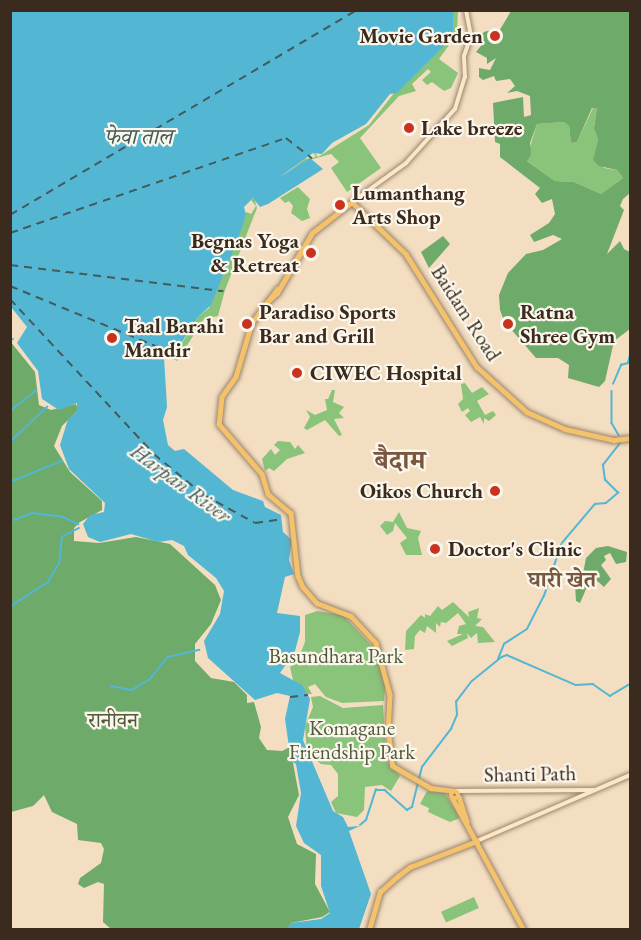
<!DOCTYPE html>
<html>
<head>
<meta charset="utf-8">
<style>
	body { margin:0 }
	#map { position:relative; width:641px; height:940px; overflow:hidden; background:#f4dec1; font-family:"EB Garamond","Noto Serif Devanagari",serif }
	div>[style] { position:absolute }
	.green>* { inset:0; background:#89c47a; transform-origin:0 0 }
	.forest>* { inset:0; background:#6eaa6a }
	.water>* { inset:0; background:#53b6d2 }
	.stream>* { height:1.5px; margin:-0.75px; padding:0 0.75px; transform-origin:0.75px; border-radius:0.75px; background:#53b6d2 }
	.ferry>* { height:1.5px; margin-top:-0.75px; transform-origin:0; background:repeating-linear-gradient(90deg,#435b5d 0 8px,transparent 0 14px) }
	.roads { filter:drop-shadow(0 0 2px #988470) drop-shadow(0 0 2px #988470) }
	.secondary>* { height:4px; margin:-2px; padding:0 2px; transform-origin:2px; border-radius:2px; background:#fbe7c3 }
	.primary>* { height:4.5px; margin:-2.25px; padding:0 2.25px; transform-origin:2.25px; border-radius:2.25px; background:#f4c26a }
	.primary>.ring { margin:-2.25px; padding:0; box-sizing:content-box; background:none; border:4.5px solid #f4c26a; border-radius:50% }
	.dots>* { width:16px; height:16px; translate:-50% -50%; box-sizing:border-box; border:3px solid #fbf7ec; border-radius:50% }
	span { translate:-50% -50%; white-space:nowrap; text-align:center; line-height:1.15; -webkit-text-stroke:4.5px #fbf7ec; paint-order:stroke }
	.poi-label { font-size:21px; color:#3b2a1e; font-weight:700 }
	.right { translate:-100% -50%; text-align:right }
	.left { translate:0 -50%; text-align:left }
	.street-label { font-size:21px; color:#3b2a1e }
	.park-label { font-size:21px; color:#52583a }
	.water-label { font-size:22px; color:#435b5d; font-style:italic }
	.neighbourhood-label { font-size:22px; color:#79573e; font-weight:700 }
	.district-label { font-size:27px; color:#79573e; font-weight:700 }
	.frame { position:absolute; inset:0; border:12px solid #3b2a1e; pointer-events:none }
</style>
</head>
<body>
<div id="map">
	<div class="green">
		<i style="clip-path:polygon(453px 11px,458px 11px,457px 34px,439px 59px,458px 73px,451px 88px,444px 91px,432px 82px,427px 85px,422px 80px,431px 72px,428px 69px,412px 84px,416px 91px,399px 96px,360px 138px,381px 168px,347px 192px,331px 168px,339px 162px,331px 154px,313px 159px,255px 201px,257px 208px,225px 290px,218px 316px,204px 319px,177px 361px,165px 354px,171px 343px,179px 348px,198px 317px,209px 308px,246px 212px,251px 214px,256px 206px,251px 200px,305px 159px,316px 157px,309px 146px,318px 157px,369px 125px,453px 18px)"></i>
		<i style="clip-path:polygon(593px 108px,597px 108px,594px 127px,598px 139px,594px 156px,604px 168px,617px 170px,623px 178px,601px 194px,574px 182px,555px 181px,526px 160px,537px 124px,564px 122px,569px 126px,571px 143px,577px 142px)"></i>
		<i style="clip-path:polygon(298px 187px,310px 199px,307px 209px,310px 218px,302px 221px,291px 213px,293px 206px,289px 201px,285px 203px,280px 198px)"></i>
		<i style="clip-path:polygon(465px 383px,472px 393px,482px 387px,489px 394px,477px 401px,485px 415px,493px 411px,496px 415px,489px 421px,484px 418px,484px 424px,480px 417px,471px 422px,465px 415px,470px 411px,468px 408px,462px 412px,458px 404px,463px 399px,461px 384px)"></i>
		<i style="clip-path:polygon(332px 390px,335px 390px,333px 402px,344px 407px,339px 413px,344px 418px,334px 419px,342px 435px,339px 436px,325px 420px,307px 430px,304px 428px,310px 417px,306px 410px,315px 415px,327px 410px,325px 399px,328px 399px)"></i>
		<i style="clip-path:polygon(278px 441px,290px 442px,295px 449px,298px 445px,305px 453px,287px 459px,274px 471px,269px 468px,265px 471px,262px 459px,271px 449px,275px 455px,280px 450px,274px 445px)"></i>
		<i style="clip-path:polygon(399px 512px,407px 528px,421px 531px,418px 538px,422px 555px,406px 555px,400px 543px,407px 538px,395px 523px,393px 531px,387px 535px,380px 526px,385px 521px,393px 522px)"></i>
		<i style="clip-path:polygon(453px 602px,469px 617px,468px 612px,479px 608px,477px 618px,482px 619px,475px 626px,483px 627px,495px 642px,478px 643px,477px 633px,471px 638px,467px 633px,468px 638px,452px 646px,447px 641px,463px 634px,457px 634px,459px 626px,466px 624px,458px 613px,446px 623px,441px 622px,440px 627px,436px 623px,436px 633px,427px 626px,425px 633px,420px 630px,415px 636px,414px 649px,405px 650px,406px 631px,421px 615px,425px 618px,425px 614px,430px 616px,438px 606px,442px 610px)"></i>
		<i style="clip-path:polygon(317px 611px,343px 615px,372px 646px,386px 681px,384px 701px,342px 703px,326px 697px,315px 684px,308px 687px,312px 694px,307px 694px,293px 680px,290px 667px,297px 662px,305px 642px,305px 615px)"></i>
		<i style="clip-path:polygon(320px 696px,343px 708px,383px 705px,386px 760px,400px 776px,391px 791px,382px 785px,365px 787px,364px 810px,357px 817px,336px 813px,331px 802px,338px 796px,338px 774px,331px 765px,321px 764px,307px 753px,305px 726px,313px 707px,311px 697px)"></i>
		<i style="clip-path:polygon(427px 791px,445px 793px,460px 818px,450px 822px,428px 812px,429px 808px,420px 804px)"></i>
		<i style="left:474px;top:897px;width:12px;height:36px;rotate:66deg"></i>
	</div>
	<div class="forest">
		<i style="clip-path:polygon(evenodd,511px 11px,630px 11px,630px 193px,623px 199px,620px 206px,624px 210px,607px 254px,620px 241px,624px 249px,630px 252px,630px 329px,614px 341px,605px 381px,599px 387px,568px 378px,569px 365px,558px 358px,536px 358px,504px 321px,500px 310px,499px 295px,508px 273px,526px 254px,543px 250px,562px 239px,553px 235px,534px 242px,530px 235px,549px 223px,555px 214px,552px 199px,542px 203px,535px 194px,540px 188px,500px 157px,500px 144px,495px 142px,493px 103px,523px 97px,524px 117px,531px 115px,530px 96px,517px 91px,507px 93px,515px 86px,510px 79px,496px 81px,494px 76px,483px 80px,479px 77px,479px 68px,490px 70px,496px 58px,487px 64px,487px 58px,476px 52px,484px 42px,473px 44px,484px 32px,491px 30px,498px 33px,511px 11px,592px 108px,597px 108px,594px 128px,598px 139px,593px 160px,599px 166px,617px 170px,623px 178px,601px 194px,574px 182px,555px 181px,527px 161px,531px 155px,530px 143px,537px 124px,564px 122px,569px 126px,571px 143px,577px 142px,592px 108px)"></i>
		<i style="clip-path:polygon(443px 236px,450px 244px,429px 268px,421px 252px)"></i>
		<i style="clip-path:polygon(10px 341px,35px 372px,39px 405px,51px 410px,76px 404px,78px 410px,62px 426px,54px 446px,70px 472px,102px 501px,102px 510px,80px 522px,74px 528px,74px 541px,99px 543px,136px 537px,170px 544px,215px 585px,221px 600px,211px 624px,195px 644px,195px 661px,211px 678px,234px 682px,247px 695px,247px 703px,254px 702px,261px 727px,259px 738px,267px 750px,282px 751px,290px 747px,299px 795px,288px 817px,297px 844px,316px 854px,315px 884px,330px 912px,322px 917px,291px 923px,288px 929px,111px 929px,103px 922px,104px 884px,98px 882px,84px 888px,78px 884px,80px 878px,101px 863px,104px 849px,101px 843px,78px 840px,77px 824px,52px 812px,44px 795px,33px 806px,11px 812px)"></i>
		<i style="clip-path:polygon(608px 546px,627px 552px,626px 562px,616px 564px,610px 553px,604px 556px,606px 560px,601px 565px,611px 579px,604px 587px,595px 579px,590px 580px,580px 603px,576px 601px,575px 584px,582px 579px,586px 558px,596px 548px)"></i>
	</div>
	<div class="water">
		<i style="clip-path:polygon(10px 11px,453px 11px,453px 30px,447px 43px,397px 93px,390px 94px,366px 124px,332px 143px,322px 154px,313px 153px,280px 177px,310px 158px,323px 169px,268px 204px,260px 207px,253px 198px,244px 207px,246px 215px,239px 236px,211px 305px,198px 317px,178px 348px,171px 344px,164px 358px,167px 407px,163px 420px,168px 445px,175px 451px,184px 449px,233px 490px,263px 501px,265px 507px,281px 515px,283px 532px,292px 540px,289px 560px,294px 574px,285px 577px,277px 613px,300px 616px,300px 632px,295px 651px,280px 673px,302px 685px,310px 699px,303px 740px,333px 811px,343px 817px,348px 827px,360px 826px,349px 831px,371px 894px,359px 929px,288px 929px,291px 923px,321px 919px,330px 913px,321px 886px,321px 855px,304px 843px,296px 826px,301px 793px,296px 764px,291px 761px,285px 719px,290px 696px,277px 693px,255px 700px,208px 658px,204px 641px,220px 614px,224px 591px,216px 578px,188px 555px,184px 546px,172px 540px,158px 542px,131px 534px,100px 542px,88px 537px,83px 524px,90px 515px,104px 512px,105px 503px,69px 469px,60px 445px,68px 419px,77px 411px,77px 403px,59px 410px,42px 399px,38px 371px,17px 343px,27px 327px,11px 307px)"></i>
	</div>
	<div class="stream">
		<i style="left:10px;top:340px;width:3px;rotate:-18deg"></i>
		<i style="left:613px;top:384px;width:21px;rotate:-67deg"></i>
		<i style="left:621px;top:365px;width:7px;rotate:-16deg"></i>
		<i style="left:628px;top:363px;width:8px;rotate:-76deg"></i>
		<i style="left:612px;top:391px;width:32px;rotate:90deg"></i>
		<i style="left:612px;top:423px;width:14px;rotate:60deg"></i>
		<i style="left:10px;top:411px;width:33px;rotate:-38deg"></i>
		<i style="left:10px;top:442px;width:51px;rotate:-43.4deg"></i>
		<i style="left:10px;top:482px;width:56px;rotate:-22deg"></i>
		<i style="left:14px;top:520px;width:19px;rotate:-21deg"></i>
		<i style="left:32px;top:513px;width:31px;rotate:7deg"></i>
		<i style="left:63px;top:517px;width:17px;rotate:25deg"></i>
		<i style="left:562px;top:543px;width:51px;rotate:-49.8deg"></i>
		<i style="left:595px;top:504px;width:11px;rotate:-5deg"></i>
		<i style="left:606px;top:503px;width:16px;rotate:-40deg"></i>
		<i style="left:618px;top:493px;width:18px;rotate:-135deg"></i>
		<i style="left:605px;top:480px;width:15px;rotate:-98deg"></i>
		<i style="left:603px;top:465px;width:28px;rotate:-52deg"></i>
		<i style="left:11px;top:606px;width:44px;rotate:-33deg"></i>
		<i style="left:48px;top:582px;width:21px;rotate:-59deg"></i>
		<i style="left:59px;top:564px;width:27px;rotate:-84deg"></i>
		<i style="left:62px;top:537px;width:19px;rotate:-28deg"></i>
		<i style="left:498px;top:659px;width:16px;rotate:-68deg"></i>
		<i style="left:504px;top:644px;width:27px;rotate:-33deg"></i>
		<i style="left:527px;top:629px;width:37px;rotate:-63deg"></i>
		<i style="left:544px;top:596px;width:54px;rotate:-71.6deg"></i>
		<i style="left:111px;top:686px;width:21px;rotate:11deg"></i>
		<i style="left:132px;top:690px;width:21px;rotate:-31deg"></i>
		<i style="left:150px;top:679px;width:28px;rotate:-51deg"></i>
		<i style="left:168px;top:657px;width:32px;rotate:-13deg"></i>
		<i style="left:360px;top:825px;width:8px;rotate:-40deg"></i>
		<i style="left:366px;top:820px;width:32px;rotate:-72deg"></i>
		<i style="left:376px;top:790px;width:9px"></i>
		<i style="left:385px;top:790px;width:30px;rotate:42deg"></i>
		<i style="left:407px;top:810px;width:6px;rotate:-31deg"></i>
		<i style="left:412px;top:807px;width:41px;rotate:-76deg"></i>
		<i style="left:422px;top:767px;width:48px;rotate:-52.7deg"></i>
		<i style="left:451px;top:729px;width:15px;rotate:-67deg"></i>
		<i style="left:457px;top:715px;width:13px;rotate:-94deg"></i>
		<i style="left:456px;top:702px;width:26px;rotate:-53deg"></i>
		<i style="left:472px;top:681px;width:38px;rotate:-39deg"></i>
		<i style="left:502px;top:657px;width:5px;rotate:-22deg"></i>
		<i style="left:507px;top:655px;width:75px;rotate:23.5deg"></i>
		<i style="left:576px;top:685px;width:17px;rotate:-3deg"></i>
		<i style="left:593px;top:684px;width:21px;rotate:35deg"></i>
		<i style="left:610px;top:696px;width:23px;rotate:-31deg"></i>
	</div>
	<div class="ferry">
		<i style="left:10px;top:215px;width:403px;rotate:-30.6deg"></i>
		<i style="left:10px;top:233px;width:292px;rotate:-19deg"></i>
		<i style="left:286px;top:138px;width:33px;rotate:38deg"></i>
		<i style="left:10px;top:265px;width:215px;rotate:7deg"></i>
		<i style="left:10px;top:286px;width:171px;rotate:22.4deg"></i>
		<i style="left:10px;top:299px;width:212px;rotate:47.1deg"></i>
		<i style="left:154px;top:454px;width:65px;rotate:39.4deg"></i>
		<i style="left:204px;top:495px;width:58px;rotate:28.8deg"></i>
		<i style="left:255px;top:523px;width:27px;rotate:-8deg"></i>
		<i style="left:290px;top:697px;width:18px;rotate:-6deg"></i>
	</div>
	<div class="roads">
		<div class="secondary">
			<i style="left:352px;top:202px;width:67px;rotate:-35.8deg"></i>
			<i style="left:406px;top:163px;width:73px;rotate:-47.8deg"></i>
			<i style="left:455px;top:109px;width:34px;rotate:-73deg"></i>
			<i style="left:465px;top:77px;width:21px;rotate:-93deg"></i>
			<i style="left:464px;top:56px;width:21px;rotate:-71deg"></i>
			<i style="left:471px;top:36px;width:26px;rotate:-101deg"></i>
			<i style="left:456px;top:791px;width:138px;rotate:-0.4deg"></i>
			<i style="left:477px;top:841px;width:167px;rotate:-23.3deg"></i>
		</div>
		<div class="primary">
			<i style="left:293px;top:265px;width:16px;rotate:-60deg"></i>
			<i style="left:278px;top:289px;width:43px;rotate:127.4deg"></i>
			<i style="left:252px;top:323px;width:56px;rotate:106.5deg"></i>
			<i style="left:236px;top:377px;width:24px;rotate:125deg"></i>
			<i style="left:222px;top:397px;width:27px;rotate:96deg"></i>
			<i style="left:219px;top:424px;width:66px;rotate:49.3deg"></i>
			<i style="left:262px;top:474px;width:21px;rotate:73deg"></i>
			<i style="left:268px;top:494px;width:30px;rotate:40deg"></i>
			<i style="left:291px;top:513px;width:63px;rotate:83.7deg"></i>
			<i style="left:298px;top:576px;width:12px;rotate:66deg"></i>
			<i style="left:303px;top:587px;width:21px;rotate:49deg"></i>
			<i style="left:317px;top:603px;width:36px;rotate:21deg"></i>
			<i style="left:351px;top:616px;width:37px;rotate:47deg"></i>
			<i style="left:376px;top:643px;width:54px;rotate:74.9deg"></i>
			<i style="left:390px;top:695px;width:33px;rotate:93deg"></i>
			<i style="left:388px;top:728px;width:38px;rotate:83deg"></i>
			<i style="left:393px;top:766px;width:44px;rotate:30.1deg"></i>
			<i style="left:431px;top:788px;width:23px;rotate:7deg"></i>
			<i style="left:267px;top:302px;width:13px;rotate:-42deg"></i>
			<i style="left:277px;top:293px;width:69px;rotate:-59.7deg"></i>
			<i style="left:312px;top:233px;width:51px;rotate:-37.8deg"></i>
			<i style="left:352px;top:202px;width:75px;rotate:43.9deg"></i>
			<i style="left:406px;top:254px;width:133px;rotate:57.9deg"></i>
			<i style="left:477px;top:367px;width:67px;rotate:42deg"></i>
			<i style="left:527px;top:412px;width:42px;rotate:24.1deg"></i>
			<i style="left:565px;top:429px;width:50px;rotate:12.7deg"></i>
			<i style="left:614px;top:440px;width:16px;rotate:-7deg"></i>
			<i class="ring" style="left:451px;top:791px;width:3.5px;height:3.5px"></i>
			<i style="left:452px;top:797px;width:151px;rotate:61.6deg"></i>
			<i style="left:459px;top:797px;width:26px;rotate:72deg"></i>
			<i style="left:369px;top:930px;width:40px;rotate:-74deg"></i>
			<i style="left:380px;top:892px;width:24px;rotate:-42deg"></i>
			<i style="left:398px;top:876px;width:15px;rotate:-37deg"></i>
			<i style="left:410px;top:867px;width:72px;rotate:-21.2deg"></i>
		</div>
	</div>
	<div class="dots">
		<i style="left:495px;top:36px;background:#c8321e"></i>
		<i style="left:409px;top:128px;background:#c8321e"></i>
		<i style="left:340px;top:205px;background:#c8321e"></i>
		<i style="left:311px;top:253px;background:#c8321e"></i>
		<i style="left:247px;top:324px;background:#c8321e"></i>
		<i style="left:508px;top:324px;background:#c8321e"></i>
		<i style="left:112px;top:338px;background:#c8321e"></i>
		<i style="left:297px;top:373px;background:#c8321e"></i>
		<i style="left:495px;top:491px;background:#c8321e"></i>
		<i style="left:435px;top:549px;background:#c8321e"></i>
	</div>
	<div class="poi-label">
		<span class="right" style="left:483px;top:36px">Movie Garden</span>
		<span class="left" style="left:421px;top:128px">Lake breeze</span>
		<span class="left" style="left:352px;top:205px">Lumanthang<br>Arts Shop</span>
		<span class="right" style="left:299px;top:253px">Begnas Yoga<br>&amp; Retreat</span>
		<span class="left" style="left:259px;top:324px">Paradiso Sports<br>Bar and Grill</span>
		<span class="left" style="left:520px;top:324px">Ratna<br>Shree Gym</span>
		<span class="left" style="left:124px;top:338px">Taal Barahi<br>Mandir</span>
		<span class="left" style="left:310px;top:373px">CIWEC Hospital</span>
		<span class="right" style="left:483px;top:491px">Oikos Church</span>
		<span class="left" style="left:448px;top:549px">Doctor's Clinic</span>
	</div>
	<div class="street-label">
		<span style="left:466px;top:313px;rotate:57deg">Baidam Road</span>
		<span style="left:530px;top:774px;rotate:-1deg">Shanti Path</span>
	</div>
	<div class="park-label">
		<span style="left:336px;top:656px">Basundhara Park</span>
		<span style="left:113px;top:720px">रानीवन</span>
		<span style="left:352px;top:740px">Komagane<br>Friendship Park</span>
	</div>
	<div class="water-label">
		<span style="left:138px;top:137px">फेवा ताल</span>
		<span style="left:181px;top:483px;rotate:36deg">Harpan River</span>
	</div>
	<div class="neighbourhood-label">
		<span style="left:562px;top:580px">घारी खेत</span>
	</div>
	<div class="district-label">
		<span style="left:400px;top:460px">बैदाम</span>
	</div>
	<div class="frame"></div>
</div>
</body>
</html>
